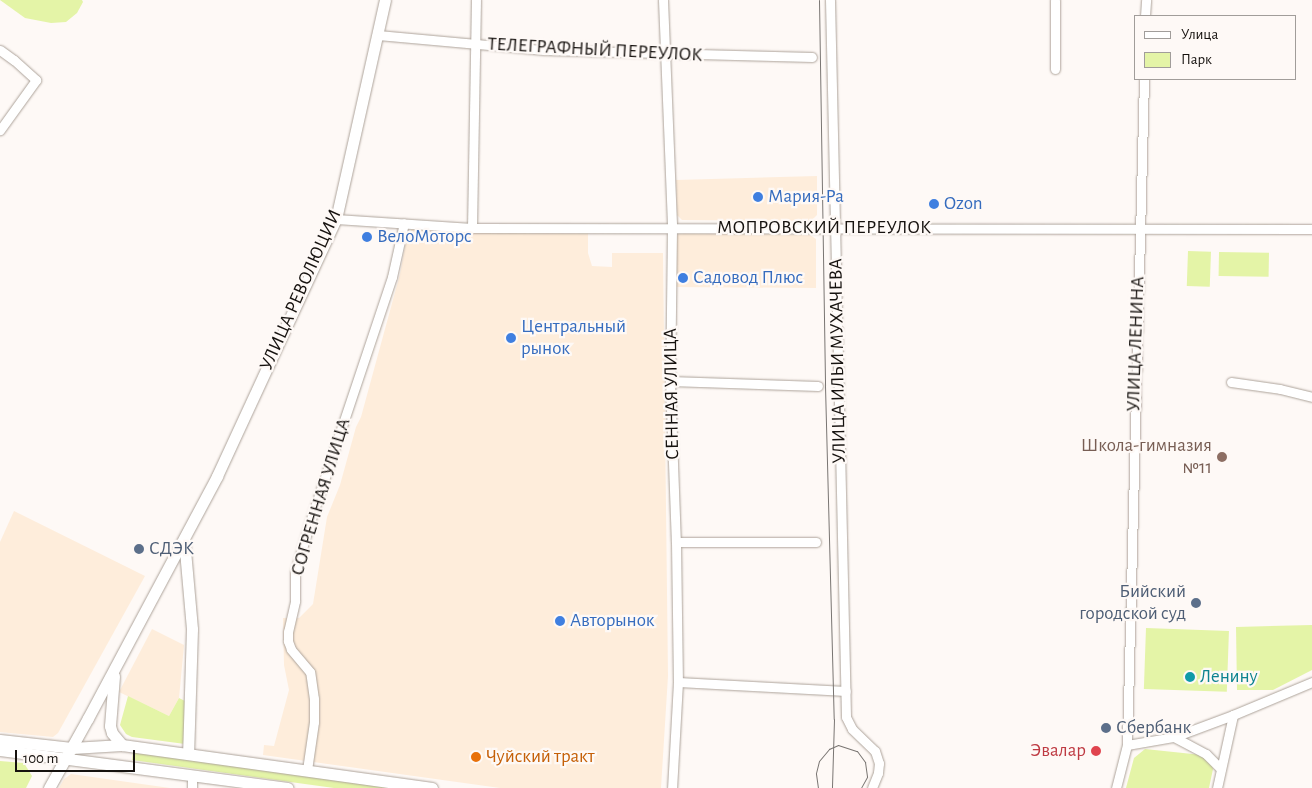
<!DOCTYPE html>
<html>
<head>
<meta charset="utf-8">
<style>
	body { margin:0 }
	#map { position:relative; width:1312px; height:788px; overflow:hidden; background:#fef9f6; font-family:"Alegreya Sans",sans-serif }
	div>[style] { position:absolute }
	.commercial>* { inset:0; background:#feeddb }
	.green>* { inset:0; background:#e4f4a7; transform-origin:0 0 }
	.roads { filter:drop-shadow(0 0 1px #ada39a) drop-shadow(0 0 1px #ada39a) }
	.minor>* { height:9px; margin:-4.5px; padding:0 4.5px; transform-origin:4.5px; border-radius:4.5px; background:#fff }
	.major>* { height:11px; margin:-5.5px; padding:0 5.5px; transform-origin:5.5px; border-radius:5.5px; background:#fff }
	.tram>* { height:1px; margin:-0.5px; padding:0 0.5px; transform-origin:0.5px; border-radius:0.5px; background:#797572 }
	.dots>* { width:14px; height:14px; translate:-50% -50%; box-sizing:border-box; border:2px solid #fef9f6; border-radius:50% }
	span { translate:-50% -50%; white-space:nowrap; text-align:center; line-height:1.15; -webkit-text-stroke:4.5px #fef9f6; paint-order:stroke }
	.street-label { font-size:19px; color:#16120f }
	.shop-label { font-size:19px; color:#366cbe }
	.left { translate:0 -50%; text-align:left }
	.education-label { font-size:19px; color:#785e54 }
	.right { translate:-100% -50%; text-align:right }
	.service-label { font-size:19px; color:#4e5e75 }
	.culture-label { font-size:19px; color:#0d838f }
	.health-label { font-size:19px; color:#be3a42 }
	.food-label { font-size:19px; color:#c56008 }
	.legend { position:absolute; left:1134px; top:15px; width:162px; height:65px; box-sizing:border-box; background:#fef9f6; border:1px solid #a19d9a; margin:0; padding:6px 9px; list-style:none; font-size:15px; color:#16120f }
	.legend li { display:flex; align-items:center; gap:10px; height:25px }
	.legend b { width:25px; border:1px solid #a19d9a }
	.scale { position:absolute; left:15px; top:750px; width:120px; height:22px; box-sizing:border-box; border:2px solid #16120f; border-top:0; padding-left:6px; font-size:15px; line-height:18px; white-space:nowrap; color:#16120f; -webkit-text-stroke:4px #fef9f6; paint-order:stroke }
</style>
</head>
<body>
<div id="map">
	<div class="commercial">
		<i style="clip-path:polygon(817px 176px,817px 215px,811px 221px,682px 220px,677px 215px,676px 180px)"></i>
		<i style="clip-path:polygon(412px 229px,493px 233px,588px 232px,588px 253px,592px 266px,612px 267px,612px 253px,663px 253px,668px 676px,661px 788px,500px 788px,263px 755px,264px 745px,274px 746px,289px 690px,284px 665px,283px 618px,299px 618px,313px 604px,327px 517px,340px 485px,356px 427px,361px 417px,400px 274px,407px 234px)"></i>
		<i style="clip-path:polygon(680px 232px,810px 235px,816px 239px,816px 288px,676px 287px,676px 237px)"></i>
		<i style="clip-path:polygon(14px 511px,145px 576px,58px 733px,53px 737px,0 732px,0 542px)"></i>
		<i style="clip-path:polygon(152px 629px,184px 645px,179px 698px,169px 716px,119px 692px)"></i>
		<i style="clip-path:polygon(71px 774px,170px 788px,59px 788px,64px 779px)"></i>
	</div>
	<div class="green">
		<i style="clip-path:polygon(0 0,82px 0,83px 2px,77px 13px,66px 22px,51px 23px,25px 18px)"></i>
		<i style="left:1188px;top:251px;width:23px;height:35px;rotate:2deg"></i>
		<i style="left:1219px;top:252px;width:50px;height:24px;rotate:1deg"></i>
		<i style="clip-path:polygon(1312px 625px,1312px 670px,1273px 690px,1237px 690px,1236px 627px)"></i>
		<i style="left:1146px;top:628px;width:83px;height:61px;rotate:2deg"></i>
		<i style="clip-path:polygon(128px 696px,169px 716px,179px 698px,185px 701px,185px 744px,132px 737px,126px 734px,120px 725px)"></i>
		<i style="clip-path:polygon(1145px 749px,1202px 755px,1210px 760px,1213px 769px,1209px 788px,1126px 788px,1134px 758px)"></i>
		<i style="clip-path:polygon(133px 752px,394px 788px,334px 788px,132px 760px)"></i>
		<i style="clip-path:polygon(0 761px,24px 763px,32px 776px,26px 788px,0 788px)"></i>
	</div>
	<div class="roads">
		<div class="minor">
			<i style="left:663px;top:0;width:228px;rotate:87.7deg"></i>
			<i style="left:672px;top:228px;width:153px;rotate:90.7deg"></i>
			<i style="left:670px;top:381px;width:161px;rotate:87.9deg"></i>
			<i style="left:676px;top:542px;width:140px;rotate:89.2deg"></i>
			<i style="left:678px;top:682px;width:106px;rotate:93.2deg"></i>
			<i style="left:830px;top:0;width:717px;rotate:88.72deg"></i>
			<i style="left:846px;top:717px;width:13px;rotate:63deg"></i>
			<i style="left:852px;top:729px;width:32px;rotate:44deg"></i>
			<i style="left:875px;top:751px;width:13px;rotate:72deg"></i>
			<i style="left:879px;top:763px;width:10px;rotate:96deg"></i>
			<i style="left:878px;top:773px;width:16px;rotate:112deg"></i>
			<i style="left:1145px;top:16px;width:16px;rotate:-86deg"></i>
			<i style="left:378px;top:35px;width:167px;rotate:5.2deg"></i>
			<i style="left:544px;top:50px;width:268px;rotate:1.5deg"></i>
			<i style="left:0;top:50px;width:17px;rotate:36deg"></i>
			<i style="left:14px;top:60px;width:30px;rotate:42deg"></i>
			<i style="left:36px;top:80px;width:62px;rotate:125.8deg"></i>
			<i style="left:1055px;top:69px;width:69px;rotate:-90deg"></i>
			<i style="left:336px;top:219px;width:136px;rotate:3.8deg"></i>
			<i style="left:472px;top:228px;width:840px;rotate:0.07deg"></i>
			<i style="left:472px;top:228px;width:228px;rotate:-89deg"></i>
			<i style="left:670px;top:381px;width:148px;rotate:1.9deg"></i>
			<i style="left:1231px;top:382px;width:49px;rotate:8.1deg"></i>
			<i style="left:1280px;top:389px;width:33px;rotate:14deg"></i>
			<i style="left:676px;top:542px;width:140px"></i>
			<i style="left:678px;top:682px;width:168px;rotate:3.1deg"></i>
			<i style="left:1174px;top:737px;width:36px;rotate:28deg"></i>
			<i style="left:1206px;top:754px;width:21px;rotate:45deg"></i>
			<i style="left:1127px;top:745px;width:48px;rotate:-9.7deg"></i>
			<i style="left:1174px;top:737px;width:63px;rotate:-20.4deg"></i>
			<i style="left:1233px;top:715px;width:86px;rotate:-22.7deg"></i>
			<i style="left:307px;top:770px;width:49px;rotate:-81.7deg"></i>
			<i style="left:314px;top:722px;width:23px;rotate:-90deg"></i>
			<i style="left:314px;top:699px;width:27px;rotate:-98deg"></i>
			<i style="left:310px;top:672px;width:30px;rotate:-130deg"></i>
			<i style="left:291px;top:649px;width:9px;rotate:-111deg"></i>
			<i style="left:288px;top:641px;width:9px;rotate:-90deg"></i>
			<i style="left:288px;top:632px;width:32px;rotate:-77deg"></i>
			<i style="left:295px;top:601px;width:29px;rotate:-90deg"></i>
			<i style="left:295px;top:572px;width:52px;rotate:-73.3deg"></i>
			<i style="left:310px;top:522px;width:258px;rotate:-71.5deg"></i>
			<i style="left:392px;top:277px;width:55px;rotate:-77.5deg"></i>
			<i style="left:192px;top:775px;width:13px;rotate:90deg"></i>
			<i style="left:1116px;top:788px;width:44px;rotate:-75.7deg"></i>
			<i style="left:1127px;top:745px;width:666px;rotate:-88.54deg"></i>
			<i style="left:1217px;top:788px;width:75px;rotate:-77.6deg"></i>
		</div>
		<div class="major">
			<i style="left:184px;top:539px;width:90px;rotate:84.9deg"></i>
			<i style="left:192px;top:629px;width:125px;rotate:91.8deg"></i>
			<i style="left:114px;top:676px;width:50px;rotate:94.6deg"></i>
			<i style="left:110px;top:726px;width:7px;rotate:74deg"></i>
			<i style="left:112px;top:733px;width:16px;rotate:50deg"></i>
			<i style="left:0;top:740px;width:72px;rotate:6.3deg"></i>
			<i style="left:72px;top:748px;width:50px;rotate:-3.4deg"></i>
			<i style="left:122px;top:745px;width:313px;rotate:7.9deg"></i>
			<i style="left:0;top:750px;width:290px;rotate:7.5deg"></i>
			<i style="left:49px;top:788px;width:80px;rotate:-60.9deg"></i>
			<i style="left:88px;top:718px;width:274px;rotate:-61.9deg"></i>
			<i style="left:217px;top:476px;width:283px;rotate:-65.2deg"></i>
			<i style="left:336px;top:219px;width:224px;rotate:-77.4deg"></i>
		</div>
	</div>
	<div class="tram">
		<i style="left:819px;top:0;width:386px;rotate:89.1deg"></i>
		<i style="left:825px;top:386px;width:333px;rotate:88.5deg"></i>
		<i style="left:834px;top:719px;width:69px;rotate:91.7deg"></i>
		<i style="left:818px;top:788px;width:15px;rotate:-98deg"></i>
		<i style="left:816px;top:773px;width:12px;rotate:-76deg"></i>
		<i style="left:819px;top:761px;width:16px;rotate:-50deg"></i>
		<i style="left:829px;top:749px;width:10px;rotate:-24deg"></i>
		<i style="left:838px;top:745px;width:20px;rotate:18deg"></i>
		<i style="left:857px;top:751px;width:14px;rotate:54deg"></i>
		<i style="left:865px;top:762px;width:15px;rotate:82deg"></i>
		<i style="left:867px;top:777px;width:13px;rotate:119deg"></i>
	</div>
	<div class="dots">
		<i style="left:758px;top:197px;background:#3f7fe0"></i>
		<i style="left:934px;top:204px;background:#3f7fe0"></i>
		<i style="left:367px;top:237px;background:#3f7fe0"></i>
		<i style="left:683px;top:278px;background:#3f7fe0"></i>
		<i style="left:511px;top:338px;background:#3f7fe0"></i>
		<i style="left:1222px;top:457px;background:#8d6e63"></i>
		<i style="left:139px;top:549px;background:#5c6f8a"></i>
		<i style="left:1196px;top:603px;background:#5c6f8a"></i>
		<i style="left:560px;top:621px;background:#3f7fe0"></i>
		<i style="left:1190px;top:677px;background:#0f9aa8"></i>
		<i style="left:1106px;top:728px;background:#5c6f8a"></i>
		<i style="left:1096px;top:751px;background:#e0444e"></i>
		<i style="left:476px;top:757px;background:#e8710a"></i>
	</div>
	<div class="street-label">
		<span style="left:595px;top:50px;rotate:3deg">ТЕЛЕГРАФНЫЙ ПЕРЕУЛОК</span>
		<span style="left:824px;top:228px">МОПРОВСКИЙ ПЕРЕУЛОК</span>
		<span style="left:301px;top:290px;rotate:-66deg">УЛИЦА РЕВОЛЮЦИИ</span>
		<span style="left:1136px;top:344px;rotate:-88deg">УЛИЦА ЛЕНИНА</span>
		<span style="left:838px;top:361px;rotate:-91deg">УЛИЦА ИЛЬИ МУХАЧЕВА</span>
		<span style="left:672px;top:394px;rotate:-91deg">СЕННАЯ УЛИЦА</span>
		<span style="left:321px;top:497px;rotate:-73deg">СОГРЕННАЯ УЛИЦА</span>
	</div>
	<div class="shop-label">
		<span class="left" style="left:768px;top:197px">Мария-Ра</span>
		<span class="left" style="left:944px;top:204px">Ozon</span>
		<span class="left" style="left:377px;top:237px">ВелоМоторс</span>
		<span class="left" style="left:693px;top:278px">Садовод Плюс</span>
		<span class="left" style="left:521px;top:338px">Центральный<br>рынок</span>
		<span class="left" style="left:570px;top:621px">Авторынок</span>
	</div>
	<div class="education-label">
		<span class="right" style="left:1212px;top:457px">Школа-гимназия<br>№11</span>
	</div>
	<div class="service-label">
		<span class="left" style="left:149px;top:549px">СДЭК</span>
		<span class="right" style="left:1186px;top:603px">Бийский<br>городской суд</span>
		<span class="left" style="left:1116px;top:728px">Сбербанк</span>
	</div>
	<div class="culture-label">
		<span class="left" style="left:1200px;top:677px">Ленину</span>
	</div>
	<div class="health-label">
		<span class="right" style="left:1086px;top:751px">Эвалар</span>
	</div>
	<div class="food-label">
		<span class="left" style="left:486px;top:757px">Чуйский тракт</span>
	</div>
	<ul class="legend">
	<li><b style="height:6px;background:#fff"></b>Улица</li>
	<li><b style="height:14px;background:#e4f4a7"></b>Парк</li>
	</ul>
	<div class="scale">100 m</div>
</div>
</body>
</html>
